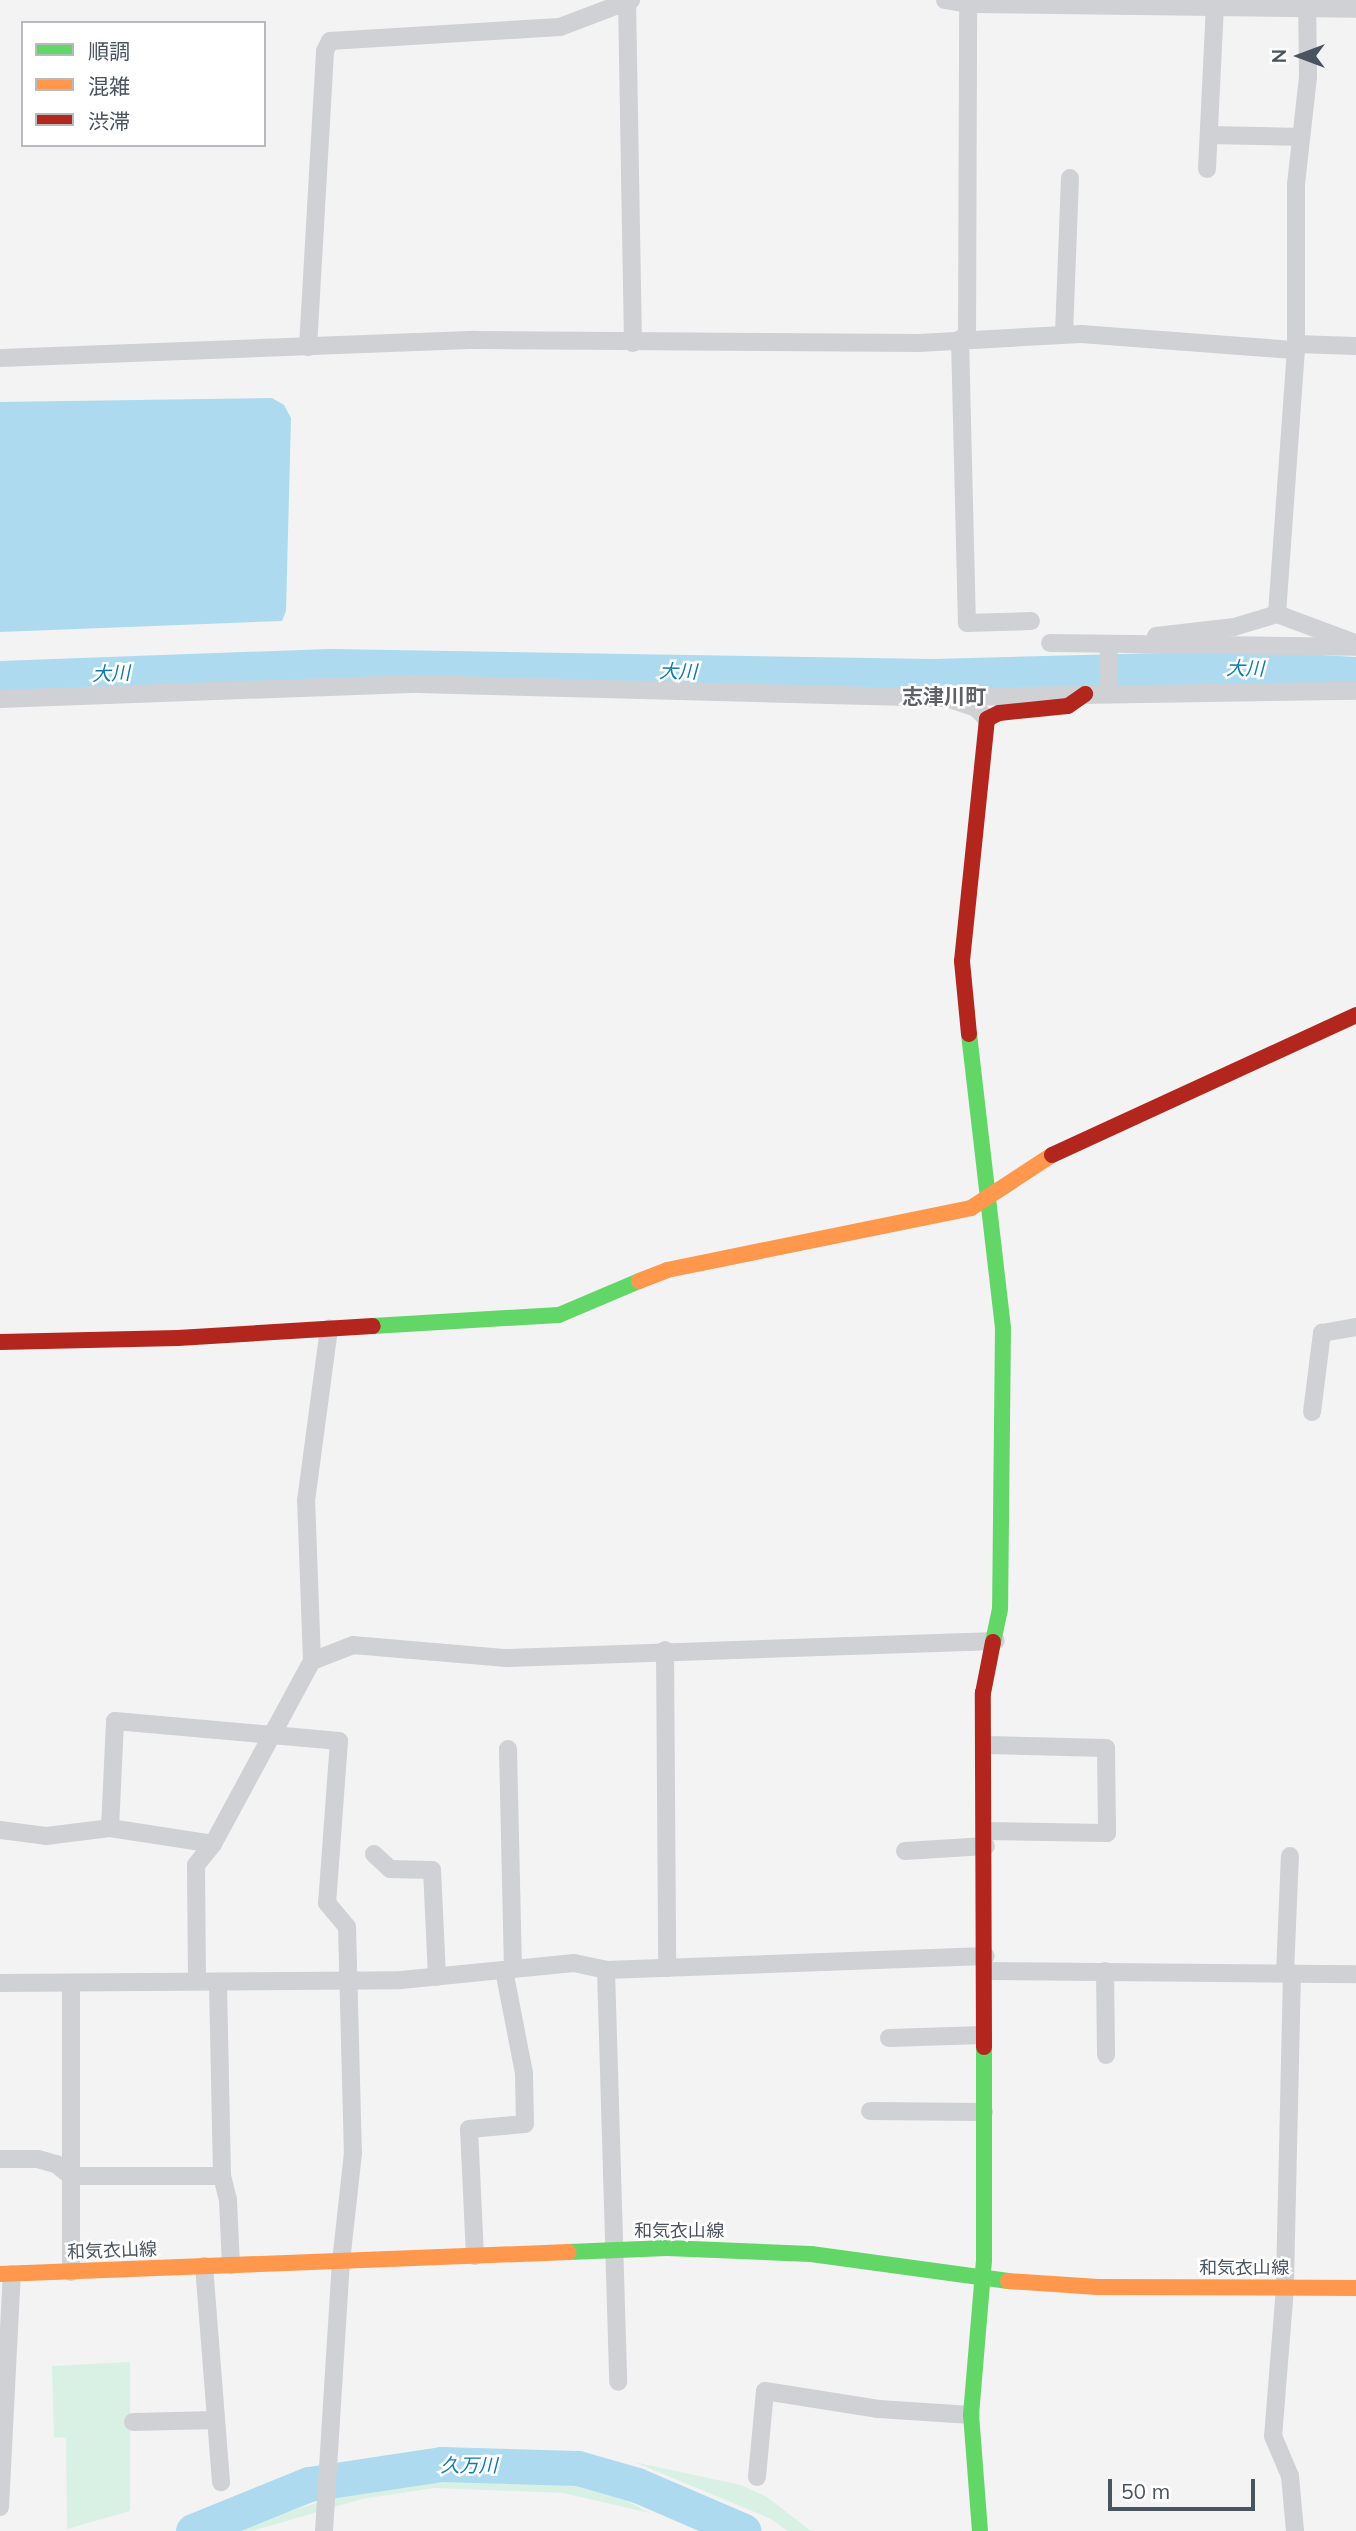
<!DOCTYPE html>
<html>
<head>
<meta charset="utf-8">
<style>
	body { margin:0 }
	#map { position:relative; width:1356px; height:2531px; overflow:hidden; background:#f3f3f3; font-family:Mulish,"Noto Sans JP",sans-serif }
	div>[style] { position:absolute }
	.green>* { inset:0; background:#d9f1e5 }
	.water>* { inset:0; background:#aedaef }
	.river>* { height:35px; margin:-17.5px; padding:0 17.5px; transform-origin:17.5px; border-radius:17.5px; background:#aedaef }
	.street>* { height:18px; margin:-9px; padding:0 9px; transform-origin:9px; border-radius:9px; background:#cfd1d4 }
	.fast>* { height:16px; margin:-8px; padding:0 8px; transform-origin:8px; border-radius:8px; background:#63d668 }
	.slow>* { height:16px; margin:-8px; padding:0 8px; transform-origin:8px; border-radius:8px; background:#ff974d }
	.jam>* { height:16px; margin:-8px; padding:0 8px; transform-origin:8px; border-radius:8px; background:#b3261e }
	span { translate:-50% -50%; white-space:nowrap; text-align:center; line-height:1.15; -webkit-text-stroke:5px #fff; paint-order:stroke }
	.street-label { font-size:18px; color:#4a5360 }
	.water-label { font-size:19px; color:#0d7bb0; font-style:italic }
	.quarter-label { font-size:21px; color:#5f6167; font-weight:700 }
	.legend { position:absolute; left:21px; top:21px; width:245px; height:126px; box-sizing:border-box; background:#fff; border:2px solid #b7babf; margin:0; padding:9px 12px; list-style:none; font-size:21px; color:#4a5360 }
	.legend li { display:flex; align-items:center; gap:14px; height:35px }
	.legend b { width:35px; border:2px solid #b7babf }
	.north { position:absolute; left:1265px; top:21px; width:70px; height:70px; -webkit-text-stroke:5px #fff; paint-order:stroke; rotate:270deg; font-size:19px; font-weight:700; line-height:28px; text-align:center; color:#4a5360 }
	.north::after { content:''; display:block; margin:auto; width:24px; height:32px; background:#4a5360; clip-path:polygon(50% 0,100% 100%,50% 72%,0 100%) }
	.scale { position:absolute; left:1108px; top:2479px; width:147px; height:32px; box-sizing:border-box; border:4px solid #4a5360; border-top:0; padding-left:9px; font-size:21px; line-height:24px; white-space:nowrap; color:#4a5360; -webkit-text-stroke:5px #fff; paint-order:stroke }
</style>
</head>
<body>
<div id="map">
	<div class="green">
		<i style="clip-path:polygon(130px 2362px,130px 2511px,67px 2529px,66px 2438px,54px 2437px,52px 2366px)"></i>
		<i style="clip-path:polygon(634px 2462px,741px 2485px,767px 2497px,811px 2531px,787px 2531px,771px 2519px)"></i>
		<i style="clip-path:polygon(456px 2477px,597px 2485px,650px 2513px,563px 2493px,434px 2488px,362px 2499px,252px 2531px,227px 2531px,373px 2485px)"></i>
	</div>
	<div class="water">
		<i style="clip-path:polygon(272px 398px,284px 405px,291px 418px,286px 611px,282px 621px,0 632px,0 402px)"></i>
	</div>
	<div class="river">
		<i style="left:0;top:678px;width:330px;rotate:-2.1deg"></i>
		<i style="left:330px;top:666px;width:602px;rotate:0.95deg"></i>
		<i style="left:932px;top:676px;width:313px;rotate:-1.5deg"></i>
		<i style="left:1245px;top:668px;width:111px;rotate:3.1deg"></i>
		<i style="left:193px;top:2531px;width:125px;rotate:-22.1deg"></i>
		<i style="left:309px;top:2484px;width:134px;rotate:-8.6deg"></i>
		<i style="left:441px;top:2464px;width:137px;rotate:1.7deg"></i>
		<i style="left:578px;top:2468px;width:61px;rotate:16.1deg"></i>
		<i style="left:637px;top:2485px;width:116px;rotate:23.3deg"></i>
	</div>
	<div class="street">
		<i style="left:627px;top:0;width:343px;rotate:89deg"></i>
		<i style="left:945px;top:0;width:23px;rotate:10deg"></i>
		<i style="left:968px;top:4px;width:388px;rotate:0.7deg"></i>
		<i style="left:1209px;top:135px;width:92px;rotate:1.2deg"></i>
		<i style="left:1207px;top:169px;width:161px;rotate:-87.2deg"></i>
		<i style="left:1064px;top:334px;width:156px;rotate:-87.8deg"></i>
		<i style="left:960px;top:339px;width:284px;rotate:88.6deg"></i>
		<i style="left:967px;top:623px;width:64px;rotate:-1.8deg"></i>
		<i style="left:967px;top:339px;width:335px;rotate:-89.8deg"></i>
		<i style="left:1296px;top:344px;width:60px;rotate:1.9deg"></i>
		<i style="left:308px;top:347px;width:296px;rotate:-86.7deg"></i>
		<i style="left:325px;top:51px;width:11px;rotate:-63deg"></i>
		<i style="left:330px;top:41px;width:230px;rotate:-3.5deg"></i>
		<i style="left:560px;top:27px;width:76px;rotate:-20.8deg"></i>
		<i style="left:0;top:358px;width:476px;rotate:-2.2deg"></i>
		<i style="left:476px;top:340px;width:443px;rotate:0.4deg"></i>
		<i style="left:919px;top:343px;width:162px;rotate:-3.2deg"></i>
		<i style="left:1081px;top:334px;width:216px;rotate:4.3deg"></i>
		<i style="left:1277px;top:614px;width:265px;rotate:-85.9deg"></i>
		<i style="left:1296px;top:350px;width:166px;rotate:-90deg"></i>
		<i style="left:1296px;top:184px;width:108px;rotate:-83.6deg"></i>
		<i style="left:1308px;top:77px;width:77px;rotate:-90.7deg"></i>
		<i style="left:1156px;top:636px;width:79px;rotate:-6.6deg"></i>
		<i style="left:1234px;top:627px;width:45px;rotate:-16.8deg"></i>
		<i style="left:1277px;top:614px;width:83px;rotate:20.4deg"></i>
		<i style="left:1050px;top:643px;width:306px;rotate:0.7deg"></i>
		<i style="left:1108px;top:694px;width:49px;rotate:-88.8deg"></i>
		<i style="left:957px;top:697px;width:399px;rotate:-0.9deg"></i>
		<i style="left:0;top:699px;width:418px;rotate:-2.1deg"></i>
		<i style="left:418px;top:684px;width:528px;rotate:1.52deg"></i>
		<i style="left:946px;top:698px;width:32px;rotate:18deg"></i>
		<i style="left:976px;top:708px;width:16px;rotate:45deg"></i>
		<i style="left:1312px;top:1412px;width:80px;rotate:-82.8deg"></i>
		<i style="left:1322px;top:1333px;width:35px;rotate:-10deg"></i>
		<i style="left:665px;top:1650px;width:318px;rotate:89.6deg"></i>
		<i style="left:312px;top:1661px;width:44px;rotate:-21.3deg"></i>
		<i style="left:353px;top:1645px;width:154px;rotate:4.9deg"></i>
		<i style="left:506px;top:1658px;width:490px;rotate:-2deg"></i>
		<i style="left:984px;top:1745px;width:122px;rotate:1.4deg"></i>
		<i style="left:1106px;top:1748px;width:85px;rotate:89.3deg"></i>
		<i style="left:1107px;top:1833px;width:122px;rotate:-179.1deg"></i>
		<i style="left:508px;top:1749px;width:220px;rotate:88.7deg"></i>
		<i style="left:110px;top:1828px;width:107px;rotate:-87.3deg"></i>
		<i style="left:115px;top:1721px;width:225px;rotate:5.1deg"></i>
		<i style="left:339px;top:1741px;width:162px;rotate:94.2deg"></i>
		<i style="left:327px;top:1903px;width:31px;rotate:50deg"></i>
		<i style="left:347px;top:1927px;width:226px;rotate:88.5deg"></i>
		<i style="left:353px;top:2153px;width:109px;rotate:96.3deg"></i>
		<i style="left:341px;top:2261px;width:271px;rotate:93.6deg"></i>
		<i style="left:0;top:1830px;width:46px;rotate:7.4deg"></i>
		<i style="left:46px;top:1836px;width:64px;rotate:-7.1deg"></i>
		<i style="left:110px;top:1828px;width:104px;rotate:8.8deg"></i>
		<i style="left:905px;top:1851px;width:81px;rotate:-3.5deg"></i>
		<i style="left:374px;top:1854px;width:22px;rotate:43deg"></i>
		<i style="left:390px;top:1869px;width:42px;rotate:1.4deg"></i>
		<i style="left:432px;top:1870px;width:107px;rotate:87.3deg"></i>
		<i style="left:606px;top:1970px;width:412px;rotate:88.3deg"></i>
		<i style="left:985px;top:1971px;width:371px;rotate:0.5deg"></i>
		<i style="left:1105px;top:1971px;width:84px;rotate:89.3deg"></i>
		<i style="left:1285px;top:1973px;width:117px;rotate:-87.6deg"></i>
		<i style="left:1292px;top:1973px;width:315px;rotate:91.3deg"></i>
		<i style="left:1285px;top:2288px;width:148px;rotate:94.6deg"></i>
		<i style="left:1273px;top:2436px;width:43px;rotate:67deg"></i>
		<i style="left:1290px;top:2476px;width:55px;rotate:84.8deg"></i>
		<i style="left:197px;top:1980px;width:115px;rotate:-90.5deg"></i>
		<i style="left:196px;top:1865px;width:27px;rotate:-51deg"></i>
		<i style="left:213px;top:1844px;width:208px;rotate:-61.6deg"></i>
		<i style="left:312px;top:1661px;width:160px;rotate:-92.1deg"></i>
		<i style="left:306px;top:1501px;width:174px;rotate:-82.4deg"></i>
		<i style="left:0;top:1983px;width:401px;rotate:-0.4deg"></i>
		<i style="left:401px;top:1980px;width:174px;rotate:-5.6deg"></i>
		<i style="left:574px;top:1963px;width:33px;rotate:12deg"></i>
		<i style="left:606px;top:1970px;width:380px;rotate:-2.1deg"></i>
		<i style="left:71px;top:1983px;width:289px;rotate:90deg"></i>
		<i style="left:218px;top:1984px;width:192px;rotate:88.8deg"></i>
		<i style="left:222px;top:2176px;width:25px;rotate:76deg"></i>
		<i style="left:228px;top:2200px;width:65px;rotate:87.4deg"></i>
		<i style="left:889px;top:2038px;width:94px;rotate:-1.8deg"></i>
		<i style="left:870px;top:2111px;width:114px;rotate:0.5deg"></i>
		<i style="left:0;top:2159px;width:38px"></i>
		<i style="left:38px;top:2159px;width:19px;rotate:16deg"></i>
		<i style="left:56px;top:2164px;width:19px;rotate:39deg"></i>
		<i style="left:71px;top:2176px;width:151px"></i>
		<i style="left:475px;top:2256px;width:127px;rotate:-92.7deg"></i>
		<i style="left:469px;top:2129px;width:56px;rotate:-5.1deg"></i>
		<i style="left:525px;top:2124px;width:51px;rotate:-91.1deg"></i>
		<i style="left:524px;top:2073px;width:105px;rotate:-101deg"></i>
		<i style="left:204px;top:2266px;width:217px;rotate:85.5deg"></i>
		<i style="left:133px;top:2422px;width:83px;rotate:-1.4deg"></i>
		<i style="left:757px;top:2477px;width:86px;rotate:-84.7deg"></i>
		<i style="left:765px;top:2391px;width:115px;rotate:9deg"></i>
		<i style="left:879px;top:2409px;width:92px;rotate:3.7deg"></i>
		<i style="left:0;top:2507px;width:233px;rotate:-87.1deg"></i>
	</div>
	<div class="fast">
		<i style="left:969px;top:1034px;width:296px;rotate:83.4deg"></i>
		<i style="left:1003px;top:1328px;width:281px;rotate:90.6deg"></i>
		<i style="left:1000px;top:1609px;width:34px;rotate:102deg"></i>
		<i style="left:373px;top:1326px;width:186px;rotate:-3.4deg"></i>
		<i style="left:559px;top:1315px;width:87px;rotate:-23deg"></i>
		<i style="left:569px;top:2252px;width:98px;rotate:-2.3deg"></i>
		<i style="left:667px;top:2248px;width:144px;rotate:2.4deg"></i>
		<i style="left:811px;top:2254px;width:199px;rotate:7.8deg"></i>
		<i style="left:980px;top:2531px;width:116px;rotate:-94.4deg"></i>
		<i style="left:971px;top:2415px;width:156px;rotate:-85.2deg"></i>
		<i style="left:984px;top:2260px;width:213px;rotate:-90deg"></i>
	</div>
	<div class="slow">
		<i style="left:639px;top:1281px;width:30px;rotate:-21deg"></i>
		<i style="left:667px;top:1270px;width:310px;rotate:-11.5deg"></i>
		<i style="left:971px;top:1208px;width:97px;rotate:-33.2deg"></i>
		<i style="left:0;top:2274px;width:569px;rotate:-2.21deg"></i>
		<i style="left:1008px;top:2281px;width:90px;rotate:3.8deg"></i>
		<i style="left:1098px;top:2287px;width:258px;rotate:0.2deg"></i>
	</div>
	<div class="jam">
		<i style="left:969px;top:1034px;width:73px;rotate:-95.5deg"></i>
		<i style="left:962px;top:961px;width:243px;rotate:-84.1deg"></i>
		<i style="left:987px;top:719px;width:13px;rotate:-27deg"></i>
		<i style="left:999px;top:713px;width:69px;rotate:-5.8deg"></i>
		<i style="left:1068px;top:706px;width:21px;rotate:-35deg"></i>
		<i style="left:1052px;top:1155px;width:335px;rotate:-24.7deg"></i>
		<i style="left:0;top:1342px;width:178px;rotate:-1.3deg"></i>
		<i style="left:178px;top:1338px;width:195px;rotate:-3.5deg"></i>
		<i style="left:984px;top:2047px;width:354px;rotate:-90.2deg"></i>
		<i style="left:983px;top:1693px;width:52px;rotate:-78.9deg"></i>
	</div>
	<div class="street-label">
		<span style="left:679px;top:2231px">和気衣山線</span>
		<span style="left:112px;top:2251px;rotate:-2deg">和気衣山線</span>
		<span style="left:1244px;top:2268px">和気衣山線</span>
	</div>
	<div class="water-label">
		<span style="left:1245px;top:669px;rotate:1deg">大川</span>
		<span style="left:678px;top:672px;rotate:1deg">大川</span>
		<span style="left:111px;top:674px;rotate:-2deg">大川</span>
		<span style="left:469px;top:2466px">久万川</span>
	</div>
	<div class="quarter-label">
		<span style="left:944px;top:696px">志津川町</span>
	</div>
	<ul class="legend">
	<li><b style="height:9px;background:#63d668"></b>順調</li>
	<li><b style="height:9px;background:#ff974d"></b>混雑</li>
	<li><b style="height:9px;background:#b3261e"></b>渋滞</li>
	</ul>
	<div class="north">N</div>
	<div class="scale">50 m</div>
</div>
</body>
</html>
